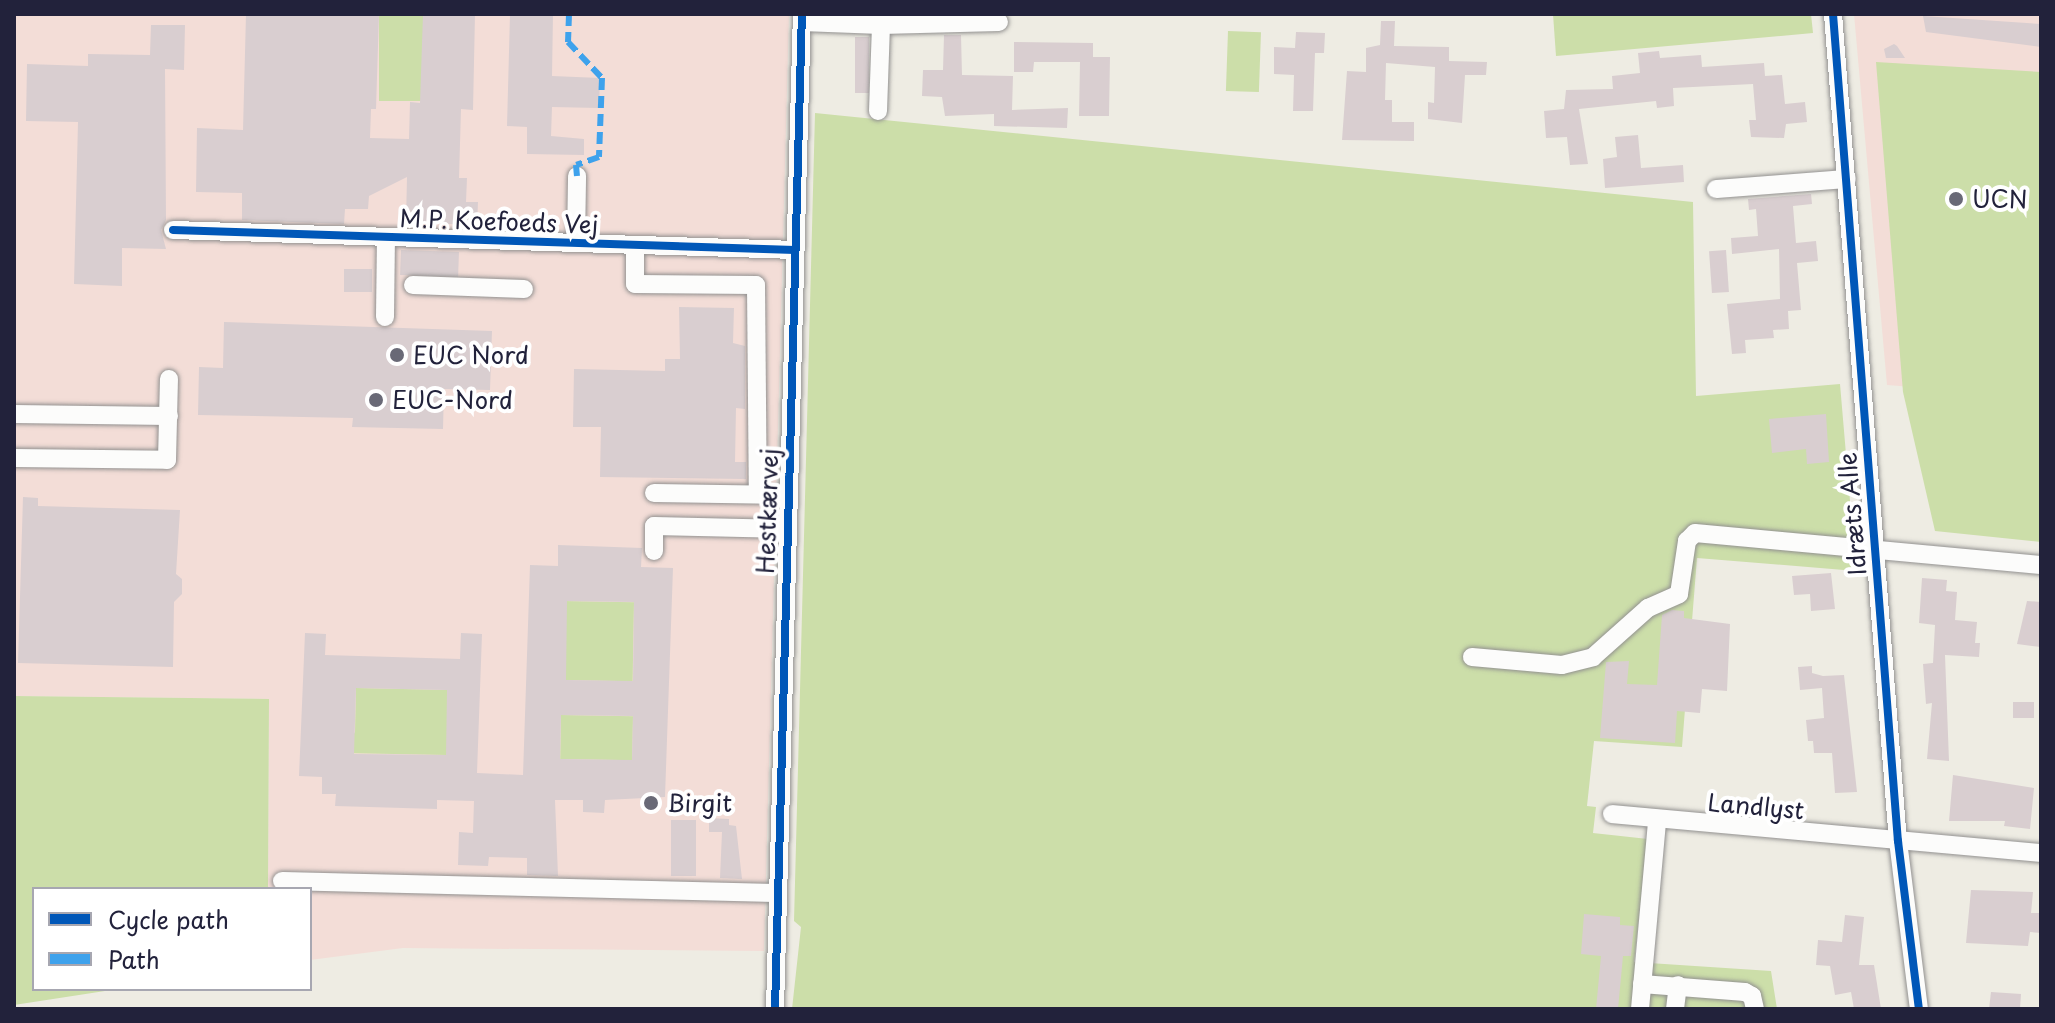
<!DOCTYPE html>
<html>
<head>
<meta charset="utf-8">
<style>
	body { margin:0 }
	#map { position:relative; width:2055px; height:1023px; overflow:hidden; background:#eeece3; font-family:"Playpen Sans",sans-serif }
	div>[style] { position:absolute }
	.built>* { inset:0; background:#f3ddd7 }
	.green>* { inset:0; background:#ccdea9; transform-origin:0 0 }
	.building>* { inset:0; background:#d9ced0; transform-origin:0 0 }
	.roads { filter:drop-shadow(0 0 2px #929190) drop-shadow(0 0 2px #929190) }
	.minor>* { height:18px; margin:-9px; padding:0 9px; transform-origin:9px; border-radius:9px; background:#fcfcfb }
	.quiet>* { height:6px; margin-top:-3px; transform-origin:0; background:repeating-linear-gradient(90deg,#3ea2ec 0 12px,transparent 0 18px) }
	.cycleway>* { height:8px; margin:-4px; padding:0 4px; transform-origin:4px; border-radius:4px; background:#0057b8 }
	.dots>* { width:22px; height:22px; translate:-50% -50%; box-sizing:border-box; border:4px solid #fff; border-radius:50% }
	span { translate:-50% -50%; white-space:nowrap; text-align:center; line-height:1.15; -webkit-text-stroke:8px #fff; paint-order:stroke }
	.poi-label { font-size:24px; color:#22223b }
	.left { translate:0 -50%; text-align:left }
	.street-label { font-size:24px; color:#22223b }
	.frame { position:absolute; inset:0; border:16px solid #22223b; pointer-events:none }
	.legend { position:absolute; left:32px; top:887px; width:280px; height:104px; box-sizing:border-box; background:#fff; border:2px solid #a7a7b1; margin:0; padding:10px 14px; list-style:none; font-size:24px; color:#22223b }
	.legend li { display:flex; align-items:center; gap:16px; height:40px }
	.legend b { width:40px; border:2px solid #a7a7b1 }
</style>
</head>
<body>
<div id="map">
	<div class="built">
		<i style="clip-path:polygon(14px 14px,789px 14px,764px 951px,403px 948px,310px 960px,310px 889px,268px 889px,269px 699px,14px 696px)"></i>
		<i style="clip-path:polygon(1854px 14px,2041px 14px,2041px 397px,1887px 385px)"></i>
	</div>
	<div class="green">
		<i style="left:379px;top:14px;width:44px;height:87px"></i>
		<i style="clip-path:polygon(1553px 14px,1811px 14px,1813px 33px,1556px 56px)"></i>
		<i style="left:1228px;top:31px;width:33px;height:60px;rotate:2deg"></i>
		<i style="clip-path:polygon(1876px 62px,2041px 72px,2041px 542px,1935px 531px,1903px 392px)"></i>
		<i style="clip-path:polygon(815px 113px,1693px 202px,1696px 396px,1840px 384px,1856px 571px,1697px 558px,1682px 747px,1594px 741px,1587px 806px,1596px 807px,1593px 833px,1648px 839px,1634px 962px,1771px 971px,1777px 1009px,792px 1009px,801px 927px,794px 921px)"></i>
		<i style="left:562px;top:601px;width:72px;height:79px;rotate:1deg"></i>
		<i style="clip-path:polygon(356px 688px,449px 690px,447px 755px,342px 753px,355px 732px)"></i>
		<i style="clip-path:polygon(14px 696px,269px 699px,268px 889px,34px 889px,34px 989px,118px 989px,14px 1005px)"></i>
		<i style="left:561px;top:715px;width:72px;height:44px;rotate:1deg"></i>
	</div>
	<div class="building">
		<i style="clip-path:polygon(246px 14px,379px 14px,376px 109px,371px 109px,370px 138px,409px 139px,410px 102px,420px 103px,423px 14px,475px 14px,473px 110px,461px 109px,459px 178px,467px 178px,466px 202px,478px 202px,477px 226px,406px 221px,407px 177px,369px 196px,368px 209px,345px 209px,344px 224px,242px 220px,242px 193px,196px 192px,197px 128px,243px 130px)"></i>
		<i style="clip-path:polygon(510px 14px,553px 14px,552px 76px,600px 78px,599px 108px,552px 107px,551px 136px,584px 139px,584px 155px,527px 154px,527px 127px,507px 126px)"></i>
		<i style="clip-path:polygon(1923px 16px,2041px 24px,2041px 47px,1926px 32px)"></i>
		<i style="clip-path:polygon(1381px 21px,1395px 21px,1394px 46px,1449px 47px,1449px 61px,1487px 62px,1486px 75px,1465px 75px,1462px 123px,1428px 119px,1428px 102px,1434px 103px,1435px 67px,1386px 63px,1385px 100px,1392px 100px,1392px 122px,1414px 122px,1414px 141px,1342px 140px,1347px 71px,1366px 72px,1366px 48px,1380px 45px)"></i>
		<i style="clip-path:polygon(151px 25px,185px 25px,184px 70px,165px 69px,166px 220px,161px 230px,166px 249px,122px 248px,122px 286px,74px 284px,78px 122px,26px 121px,27px 64px,88px 66px,88px 54px,150px 55px)"></i>
		<i style="clip-path:polygon(1296px 32px,1325px 33px,1324px 53px,1315px 53px,1313px 111px,1293px 111px,1294px 75px,1274px 74px,1274px 47px,1295px 48px)"></i>
		<i style="clip-path:polygon(944px 35px,961px 35px,962px 75px,1013px 76px,1012px 110px,1068px 108px,1067px 128px,994px 126px,994px 114px,945px 116px,942px 97px,922px 96px,923px 70px,943px 70px)"></i>
		<i style="left:855px;top:37px;width:14px;height:56px"></i>
		<i style="clip-path:polygon(1014px 42px,1093px 43px,1093px 57px,1110px 57px,1109px 116px,1079px 116px,1080px 62px,1034px 62px,1033px 72px,1014px 72px)"></i>
		<i style="clip-path:polygon(1894px 44px,1897px 46px,1905px 58px,1886px 58px,1884px 49px)"></i>
		<i style="clip-path:polygon(1659px 51px,1660px 58px,1701px 55px,1702px 67px,1764px 63px,1765px 76px,1782px 75px,1785px 104px,1805px 102px,1807px 122px,1786px 124px,1784px 138px,1751px 137px,1749px 120px,1756px 120px,1753px 84px,1673px 88px,1674px 106px,1657px 108px,1656px 101px,1579px 109px,1588px 164px,1570px 165px,1567px 137px,1546px 138px,1544px 111px,1564px 109px,1566px 90px,1613px 89px,1612px 76px,1640px 73px,1638px 53px)"></i>
		<i style="clip-path:polygon(1638px 135px,1641px 168px,1683px 165px,1684px 182px,1605px 188px,1603px 159px,1617px 157px,1615px 137px)"></i>
		<i style="clip-path:polygon(1811px 194px,1812px 204px,1793px 206px,1796px 243px,1816px 241px,1818px 261px,1797px 263px,1801px 310px,1788px 311px,1789px 329px,1773px 330px,1774px 338px,1745px 340px,1746px 353px,1732px 354px,1727px 304px,1780px 299px,1779px 249px,1732px 254px,1731px 238px,1758px 236px,1756px 209px,1749px 210px,1748px 199px)"></i>
		<i style="left:401px;top:250px;width:58px;height:25px;rotate:2deg"></i>
		<i style="left:1726px;top:250px;width:42px;height:17px;rotate:86deg"></i>
		<i style="left:344px;top:269px;width:28px;height:23px"></i>
		<i style="clip-path:polygon(679px 307px,734px 308px,733px 343px,745px 346px,745px 409px,736px 408px,735px 462px,746px 462px,746px 479px,600px 477px,601px 427px,573px 427px,574px 369px,665px 371px,665px 359px,680px 359px)"></i>
		<i style="clip-path:polygon(224px 322px,492px 331px,490px 390px,444px 389px,443px 429px,352px 427px,353px 418px,198px 415px,199px 367px,223px 368px)"></i>
		<i style="clip-path:polygon(1826px 414px,1829px 462px,1807px 464px,1806px 449px,1772px 453px,1769px 419px)"></i>
		<i style="clip-path:polygon(23px 497px,38px 498px,38px 506px,180px 510px,176px 574px,182px 579px,182px 594px,174px 602px,173px 667px,18px 663px)"></i>
		<i style="clip-path:polygon(evenodd,558px 545px,642px 548px,641px 567px,673px 568px,665px 797px,605px 800px,604px 813px,583px 812px,583px 800px,555px 800px,558px 876px,527px 875px,527px 858px,489px 857px,488px 866px,458px 865px,459px 832px,473px 833px,474px 801px,437px 800px,437px 809px,335px 806px,336px 794px,322px 794px,322px 777px,299px 776px,305px 633px,326px 634px,325px 655px,460px 659px,461px 633px,482px 634px,477px 773px,523px 775px,530px 565px,558px 566px,558px 545px,567px 601px,634px 602px,633px 681px,566px 680px,567px 601px,558px 545px,356px 688px,447px 690px,446px 755px,354px 754px,356px 688px,558px 545px,561px 715px,633px 716px,632px 760px,560px 759px,561px 715px)"></i>
		<i style="clip-path:polygon(1831px 573px,1835px 609px,1811px 611px,1810px 594px,1794px 595px,1792px 576px)"></i>
		<i style="clip-path:polygon(1922px 578px,1947px 580px,1946px 591px,1957px 592px,1955px 620px,1977px 622px,1975px 643px,1980px 643px,1979px 657px,1945px 655px,1949px 761px,1927px 759px,1932px 703px,1926px 704px,1923px 664px,1933px 663px,1935px 625px,1919px 623px)"></i>
		<i style="clip-path:polygon(2027px 601px,2041px 602px,2041px 647px,2017px 644px)"></i>
		<i style="clip-path:polygon(1672px 610px,1684px 611px,1684px 618px,1730px 624px,1727px 691px,1702px 689px,1700px 713px,1677px 711px,1675px 743px,1600px 738px,1606px 662px,1629px 661px,1627px 684px,1657px 685px,1662px 615px)"></i>
		<i style="clip-path:polygon(1812px 666px,1812px 673px,1823px 676px,1844px 675px,1857px 792px,1835px 793px,1832px 753px,1814px 753px,1813px 741px,1808px 741px,1806px 720px,1824px 718px,1822px 688px,1800px 690px,1798px 667px)"></i>
		<i style="left:2013px;top:702px;width:21px;height:16px"></i>
		<i style="clip-path:polygon(1953px 775px,2034px 788px,2030px 829px,2004px 826px,2005px 821px,1949px 821px)"></i>
		<i style="clip-path:polygon(709px 818px,729px 819px,729px 825px,736px 826px,742px 879px,720px 878px,722px 832px,709px 832px)"></i>
		<i style="left:671px;top:820px;width:25px;height:56px"></i>
		<i style="clip-path:polygon(1971px 890px,2033px 892px,2031px 913px,2041px 913px,2041px 933px,2030px 932px,2028px 946px,1966px 943px)"></i>
		<i style="clip-path:polygon(1584px 914px,1620px 917px,1620px 925px,1634px 926px,1631px 956px,1623px 956px,1618px 1009px,1596px 1009px,1601px 956px,1581px 954px)"></i>
		<i style="clip-path:polygon(1845px 915px,1864px 917px,1859px 965px,1874px 965px,1881px 1009px,1854px 1009px,1851px 992px,1835px 995px,1830px 966px,1816px 965px,1818px 940px,1842px 942px)"></i>
		<i style="clip-path:polygon(1991px 992px,2021px 994px,2020px 1009px,1989px 1009px)"></i>
	</div>
	<div class="roads">
		<div class="minor">
			<i style="left:1833px;top:14px;width:830px;rotate:85.51deg"></i>
			<i style="left:1898px;top:841px;width:169px;rotate:82.9deg"></i>
			<i style="left:802px;top:22px;width:79px;rotate:2.2deg"></i>
			<i style="left:881px;top:25px;width:86px;rotate:92deg"></i>
			<i style="left:881px;top:25px;width:118px;rotate:-1.5deg"></i>
			<i style="left:1716px;top:189px;width:131px;rotate:-4.4deg"></i>
			<i style="left:173px;top:230px;width:622px;rotate:1.84deg"></i>
			<i style="left:576px;top:243px;width:67px;rotate:-89.1deg"></i>
			<i style="left:635px;top:245px;width:39px;rotate:90deg"></i>
			<i style="left:635px;top:284px;width:121px;rotate:0.5deg"></i>
			<i style="left:756px;top:285px;width:209px;rotate:89.5deg"></i>
			<i style="left:413px;top:285px;width:111px;rotate:2.1deg"></i>
			<i style="left:385px;top:317px;width:80px;rotate:-89.3deg"></i>
			<i style="left:14px;top:414px;width:155px;rotate:0.7deg"></i>
			<i style="left:14px;top:458px;width:153px;rotate:0.7deg"></i>
			<i style="left:167px;top:460px;width:81px;rotate:-88.6deg"></i>
			<i style="left:654px;top:493px;width:134px;rotate:0.9deg"></i>
			<i style="left:654px;top:551px;width:25px;rotate:-90deg"></i>
			<i style="left:654px;top:526px;width:133px;rotate:1.3deg"></i>
			<i style="left:1472px;top:657px;width:90px;rotate:5.1deg"></i>
			<i style="left:1562px;top:665px;width:32px;rotate:-14deg"></i>
			<i style="left:1593px;top:657px;width:74px;rotate:-41.7deg"></i>
			<i style="left:1648px;top:608px;width:34px;rotate:-24deg"></i>
			<i style="left:1679px;top:594px;width:54px;rotate:-81.4deg"></i>
			<i style="left:1687px;top:541px;width:11px;rotate:-45deg"></i>
			<i style="left:1695px;top:533px;width:347px;rotate:5.3deg"></i>
			<i style="left:1612px;top:814px;width:431px;rotate:5.2deg"></i>
			<i style="left:282px;top:881px;width:494px;rotate:1.4deg"></i>
			<i style="left:1642px;top:984px;width:103px;rotate:4.4deg"></i>
			<i style="left:1745px;top:992px;width:8px;rotate:30deg"></i>
			<i style="left:1752px;top:996px;width:13px;rotate:77deg"></i>
			<i style="left:775px;top:1009px;width:995px;rotate:-88.45deg"></i>
			<i style="left:1640px;top:1009px;width:188px;rotate:-84.8deg"></i>
			<i style="left:1675px;top:1009px;width:24px;rotate:-83deg"></i>
		</div>
	</div>
	<div class="quiet">
		<i style="left:569px;top:14px;width:28px;rotate:92deg"></i>
		<i style="left:568px;top:42px;width:50px;rotate:46.6deg"></i>
		<i style="left:602px;top:78px;width:79px;rotate:92.2deg"></i>
		<i style="left:599px;top:157px;width:24px;rotate:161deg"></i>
		<i style="left:576px;top:165px;width:11px;rotate:85deg"></i>
	</div>
	<div class="cycleway">
		<i style="left:1833px;top:14px;width:830px;rotate:85.51deg"></i>
		<i style="left:1898px;top:841px;width:169px;rotate:82.9deg"></i>
		<i style="left:173px;top:230px;width:622px;rotate:1.84deg"></i>
		<i style="left:775px;top:1009px;width:995px;rotate:-88.45deg"></i>
	</div>
	<div class="dots">
		<i style="left:1956px;top:199px;background:#696976"></i>
		<i style="left:397px;top:355px;background:#696976"></i>
		<i style="left:376px;top:400px;background:#696976"></i>
		<i style="left:651px;top:803px;background:#696976"></i>
	</div>
	<div class="poi-label">
		<span class="left" style="left:1972px;top:199px">UCN</span>
		<span class="left" style="left:413px;top:355px">EUC Nord</span>
		<span class="left" style="left:392px;top:400px">EUC-Nord</span>
		<span class="left" style="left:667px;top:803px">Birgit</span>
	</div>
	<div class="street-label">
		<span style="left:499px;top:221px;rotate:2deg">M.P. Koefoeds Vej</span>
		<span style="left:767px;top:511px;rotate:-88deg">Hestkærvej</span>
		<span style="left:1852px;top:514px;rotate:-95deg">Idræts Alle</span>
		<span style="left:1756px;top:806px;rotate:5deg">Landlyst</span>
	</div>
	<div class="frame"></div>
	<ul class="legend">
	<li><b style="height:10px;background:#0057b8"></b>Cycle path</li>
	<li><b style="height:10px;background:#3ea2ec"></b>Path</li>
	</ul>
</div>
</body>
</html>
